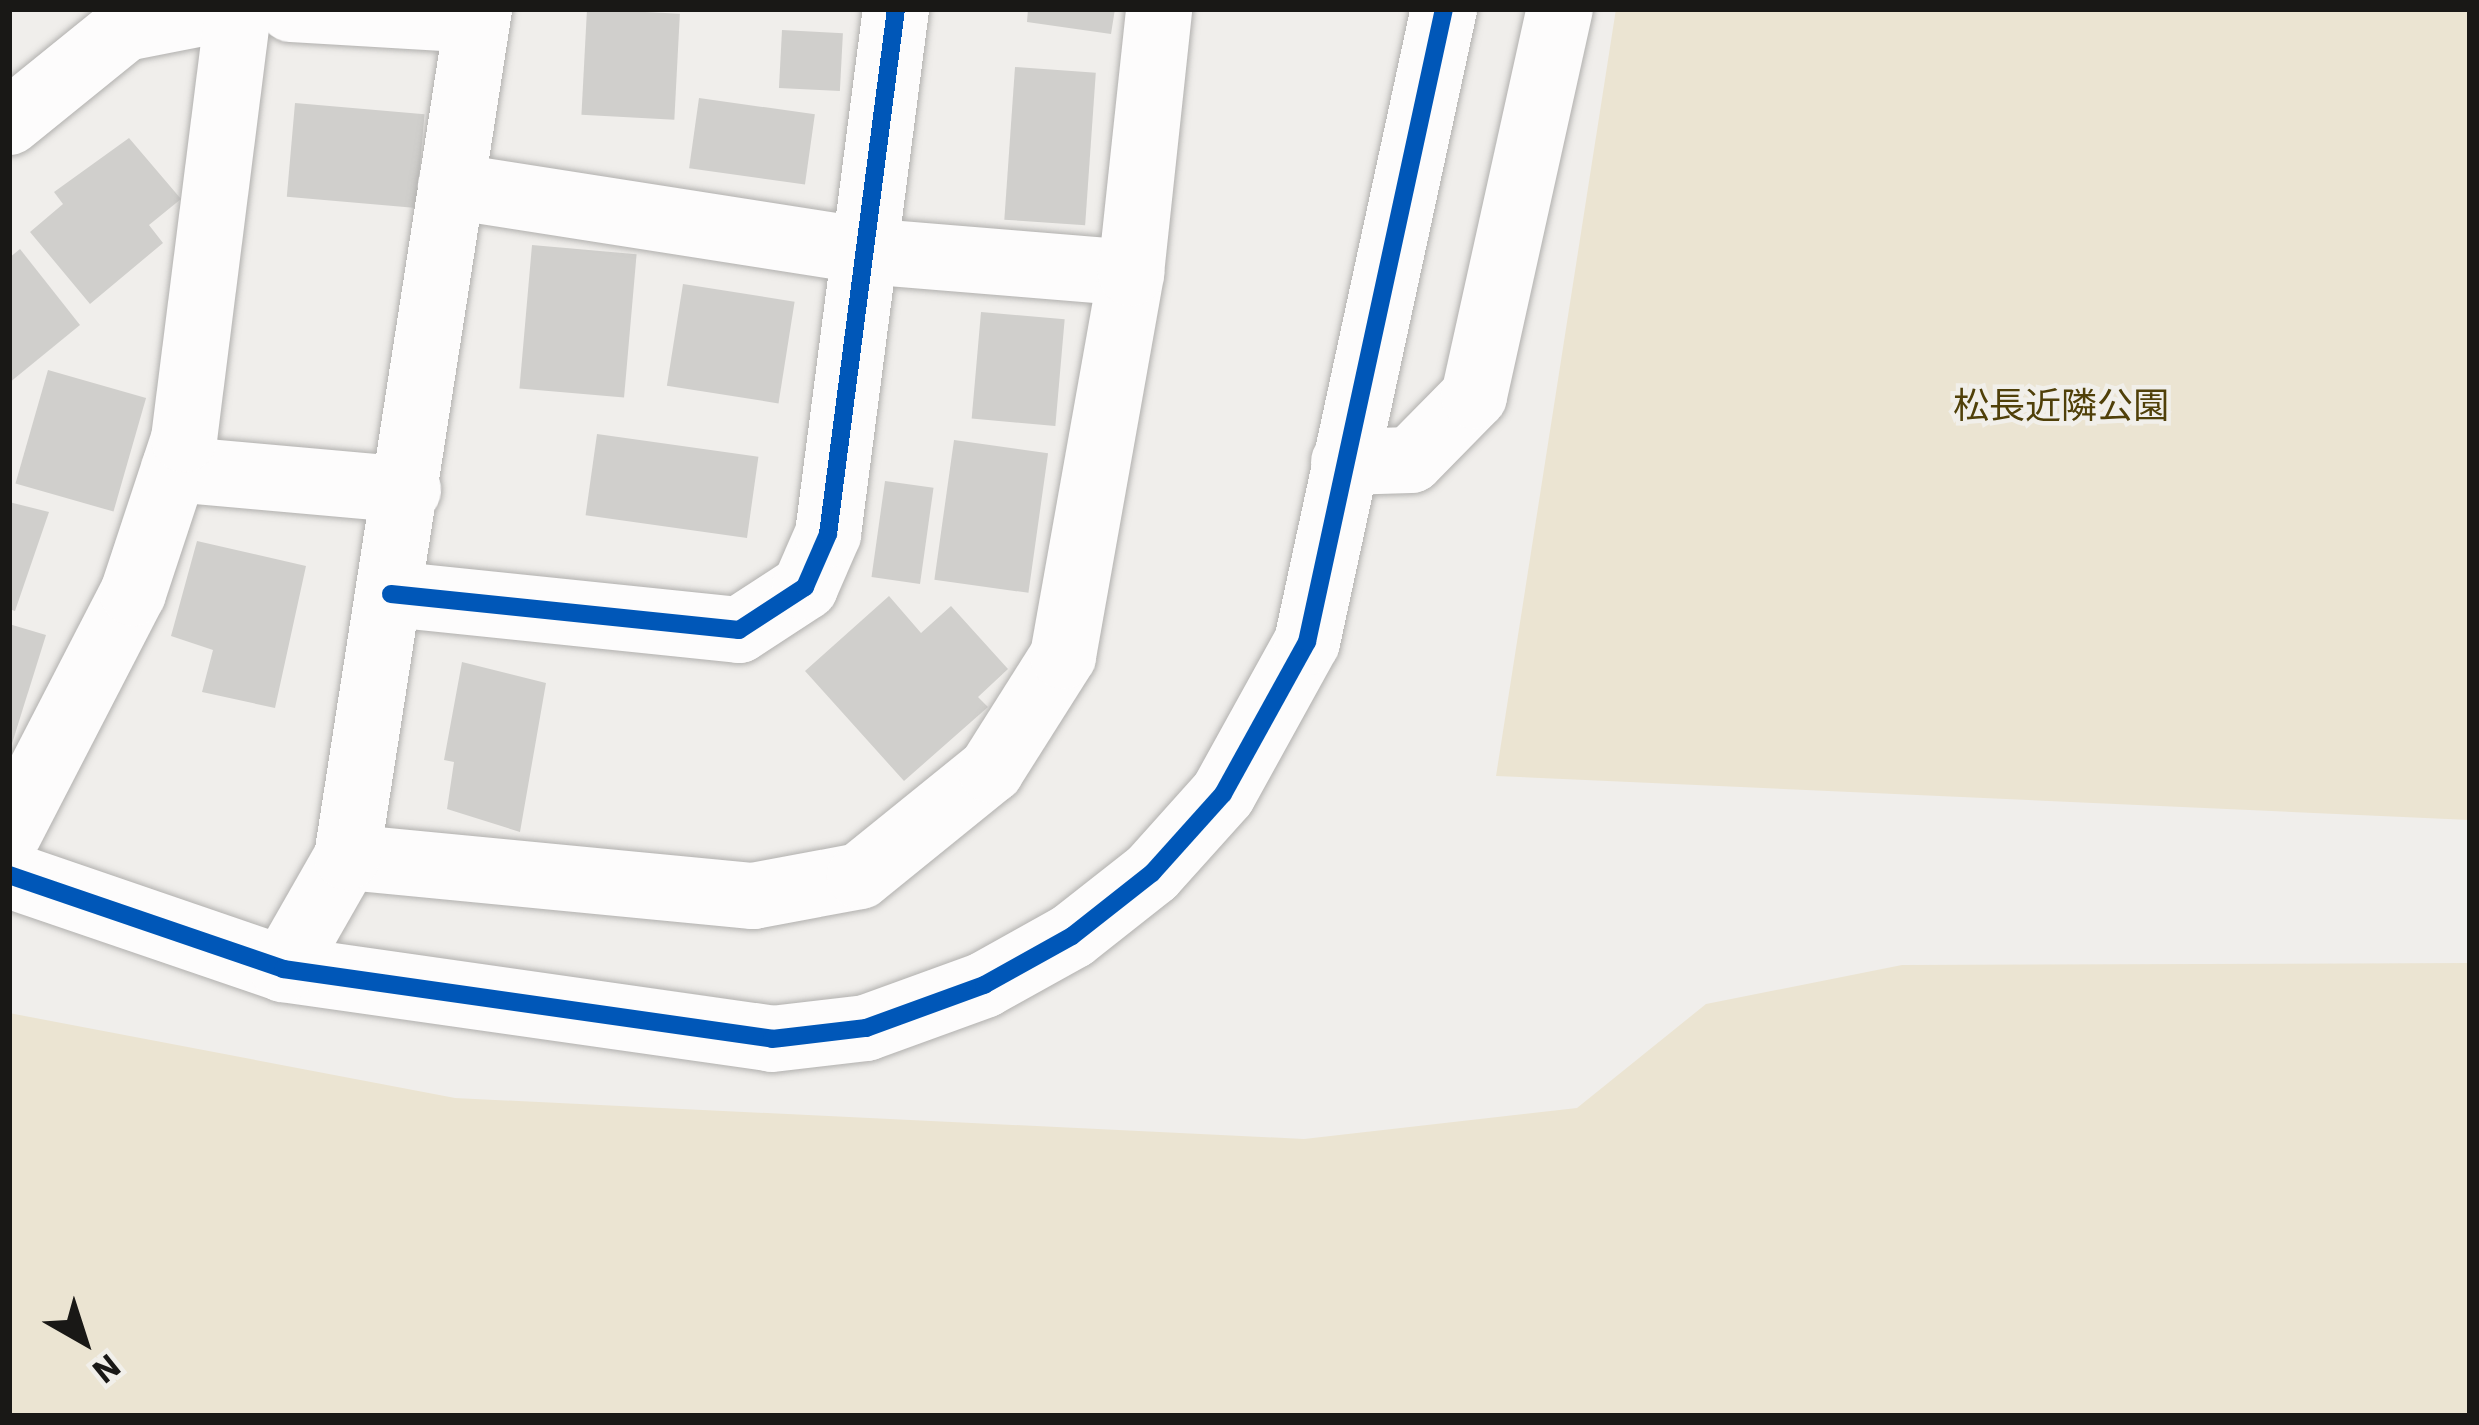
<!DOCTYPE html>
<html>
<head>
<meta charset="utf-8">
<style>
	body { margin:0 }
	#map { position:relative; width:2479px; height:1425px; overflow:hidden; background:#f0eeeb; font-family:"IBM Plex Sans","Noto Sans JP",sans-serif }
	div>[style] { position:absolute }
	.green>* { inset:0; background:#ebe4d2 }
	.building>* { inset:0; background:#d0cfcc; transform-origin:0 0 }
	.roads { filter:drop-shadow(0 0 3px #b1b0ae) drop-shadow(0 0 3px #b1b0ae) }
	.minor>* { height:66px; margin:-33px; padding:0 33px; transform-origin:33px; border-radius:33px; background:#fdfcfc }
	.cycleway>* { height:18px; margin:-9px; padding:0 9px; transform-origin:9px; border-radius:9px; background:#0057b8 }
	span { translate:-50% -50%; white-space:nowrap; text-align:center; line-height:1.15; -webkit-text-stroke:9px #f1efea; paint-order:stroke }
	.park-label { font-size:36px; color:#504009 }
	.frame { position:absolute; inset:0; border:12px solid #191816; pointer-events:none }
	.north { position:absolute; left:24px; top:1281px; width:120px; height:120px; -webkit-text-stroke:9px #f1efea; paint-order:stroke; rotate:141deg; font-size:33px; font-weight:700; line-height:48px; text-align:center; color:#191816 }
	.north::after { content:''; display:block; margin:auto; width:42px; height:54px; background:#191816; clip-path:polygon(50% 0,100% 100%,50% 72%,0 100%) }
</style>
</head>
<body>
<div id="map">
	<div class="green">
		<i style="clip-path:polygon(1616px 9px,2470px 9px,2470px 820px,1496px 776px)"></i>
		<i style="clip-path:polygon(2470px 963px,2470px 1416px,9px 1416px,9px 1013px,455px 1098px,1304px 1139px,1577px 1108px,1706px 1004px,1902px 965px)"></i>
	</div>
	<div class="building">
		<i style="left:587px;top:9px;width:93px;height:106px;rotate:3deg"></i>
		<i style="clip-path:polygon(1028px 9px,1115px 9px,1111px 34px,1027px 22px)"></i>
		<i style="left:782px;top:30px;width:61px;height:58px;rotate:3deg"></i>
		<i style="left:1015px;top:67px;width:81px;height:153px;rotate:4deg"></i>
		<i style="left:699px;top:98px;width:117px;height:71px;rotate:8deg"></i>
		<i style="left:295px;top:103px;width:130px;height:94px;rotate:5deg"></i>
		<i style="clip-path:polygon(129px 138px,181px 199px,149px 225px,163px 243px,90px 304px,30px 232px,63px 204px,54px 192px)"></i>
		<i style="left:532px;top:245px;width:105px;height:144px;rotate:5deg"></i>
		<i style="clip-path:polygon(20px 249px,80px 325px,9px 383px,9px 258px)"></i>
		<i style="left:683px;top:284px;width:113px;height:103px;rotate:9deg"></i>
		<i style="left:981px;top:312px;width:84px;height:107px;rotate:5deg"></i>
		<i style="left:48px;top:370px;width:102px;height:118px;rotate:16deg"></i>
		<i style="left:597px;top:434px;width:163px;height:82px;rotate:8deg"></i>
		<i style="left:954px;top:440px;width:95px;height:141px;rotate:8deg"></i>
		<i style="left:885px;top:481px;width:49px;height:97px;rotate:8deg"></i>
		<i style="clip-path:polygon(9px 502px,49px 512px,15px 611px,9px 609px)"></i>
		<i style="clip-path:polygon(197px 541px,306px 566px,275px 708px,202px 692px,213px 650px,171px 636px)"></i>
		<i style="clip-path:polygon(889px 596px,921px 633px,951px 606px,1008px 669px,978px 697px,988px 707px,904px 781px,805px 671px)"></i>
		<i style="clip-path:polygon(9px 624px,46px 635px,10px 750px,9px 750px)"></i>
		<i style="clip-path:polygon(462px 662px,546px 683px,520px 832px,447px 809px,454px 762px,444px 760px)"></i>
	</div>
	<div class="roads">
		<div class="minor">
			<i style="left:291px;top:9px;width:184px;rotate:3.4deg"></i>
			<i style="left:9px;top:122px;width:149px;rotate:-39deg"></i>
			<i style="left:125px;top:28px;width:100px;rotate:-11deg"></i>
			<i style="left:451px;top:186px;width:419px;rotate:8.9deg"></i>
			<i style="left:865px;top:251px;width:267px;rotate:4.7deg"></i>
			<i style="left:1344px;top:462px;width:67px;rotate:-1.7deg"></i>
			<i style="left:1411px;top:460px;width:90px;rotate:-45.5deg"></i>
			<i style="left:1474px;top:396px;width:396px;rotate:-77.5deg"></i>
			<i style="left:174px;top:469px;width:235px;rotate:5.1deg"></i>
			<i style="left:391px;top:594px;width:350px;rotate:5.9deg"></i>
			<i style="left:739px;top:630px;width:79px;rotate:-33.1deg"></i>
			<i style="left:805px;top:587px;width:58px;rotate:-66.5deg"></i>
			<i style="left:828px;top:534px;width:529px;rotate:-82.62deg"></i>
			<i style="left:9px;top:833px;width:270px;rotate:-62.7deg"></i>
			<i style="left:133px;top:593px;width:162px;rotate:-71.7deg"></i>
			<i style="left:184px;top:439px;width:433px;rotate:-82.8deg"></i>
			<i style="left:347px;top:857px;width:408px;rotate:5.5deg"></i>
			<i style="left:753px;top:896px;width:109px;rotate:-10.6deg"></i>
			<i style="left:860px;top:876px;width:169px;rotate:-39deg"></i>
			<i style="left:991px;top:770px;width:135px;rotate:-57.7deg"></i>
			<i style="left:1063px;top:656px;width:389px;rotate:-79.9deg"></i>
			<i style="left:1131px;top:273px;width:265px;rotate:-83.9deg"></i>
			<i style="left:9px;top:875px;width:290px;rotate:18.9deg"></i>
			<i style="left:283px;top:969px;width:494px;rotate:8.1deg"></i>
			<i style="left:772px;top:1039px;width:95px;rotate:-6.7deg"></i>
			<i style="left:866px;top:1028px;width:126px;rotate:-20deg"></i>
			<i style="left:984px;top:985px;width:101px;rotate:-29.1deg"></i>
			<i style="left:1072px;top:936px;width:102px;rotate:-38.2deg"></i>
			<i style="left:1152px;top:873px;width:106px;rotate:-48.1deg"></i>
			<i style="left:1223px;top:794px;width:174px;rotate:-61.1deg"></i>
			<i style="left:1307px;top:642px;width:648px;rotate:-77.79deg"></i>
			<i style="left:283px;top:969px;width:129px;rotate:-60.3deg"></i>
			<i style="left:347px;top:857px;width:858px;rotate:-81.15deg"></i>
		</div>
	</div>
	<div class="cycleway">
		<i style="left:391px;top:594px;width:350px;rotate:5.9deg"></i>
		<i style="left:739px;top:630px;width:79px;rotate:-33.1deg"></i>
		<i style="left:805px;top:587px;width:58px;rotate:-66.5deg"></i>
		<i style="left:828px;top:534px;width:529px;rotate:-82.62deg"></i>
		<i style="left:9px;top:875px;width:290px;rotate:18.9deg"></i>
		<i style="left:283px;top:969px;width:494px;rotate:8.1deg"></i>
		<i style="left:772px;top:1039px;width:95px;rotate:-6.7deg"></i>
		<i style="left:866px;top:1028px;width:126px;rotate:-20deg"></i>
		<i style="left:984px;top:985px;width:101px;rotate:-29.1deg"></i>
		<i style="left:1072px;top:936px;width:102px;rotate:-38.2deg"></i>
		<i style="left:1152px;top:873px;width:106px;rotate:-48.1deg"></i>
		<i style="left:1223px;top:794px;width:174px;rotate:-61.1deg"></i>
		<i style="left:1307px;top:642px;width:648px;rotate:-77.79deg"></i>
	</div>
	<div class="park-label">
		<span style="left:2061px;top:405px">松長近隣公園</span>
	</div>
	<div class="frame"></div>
	<div class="north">N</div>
</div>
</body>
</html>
